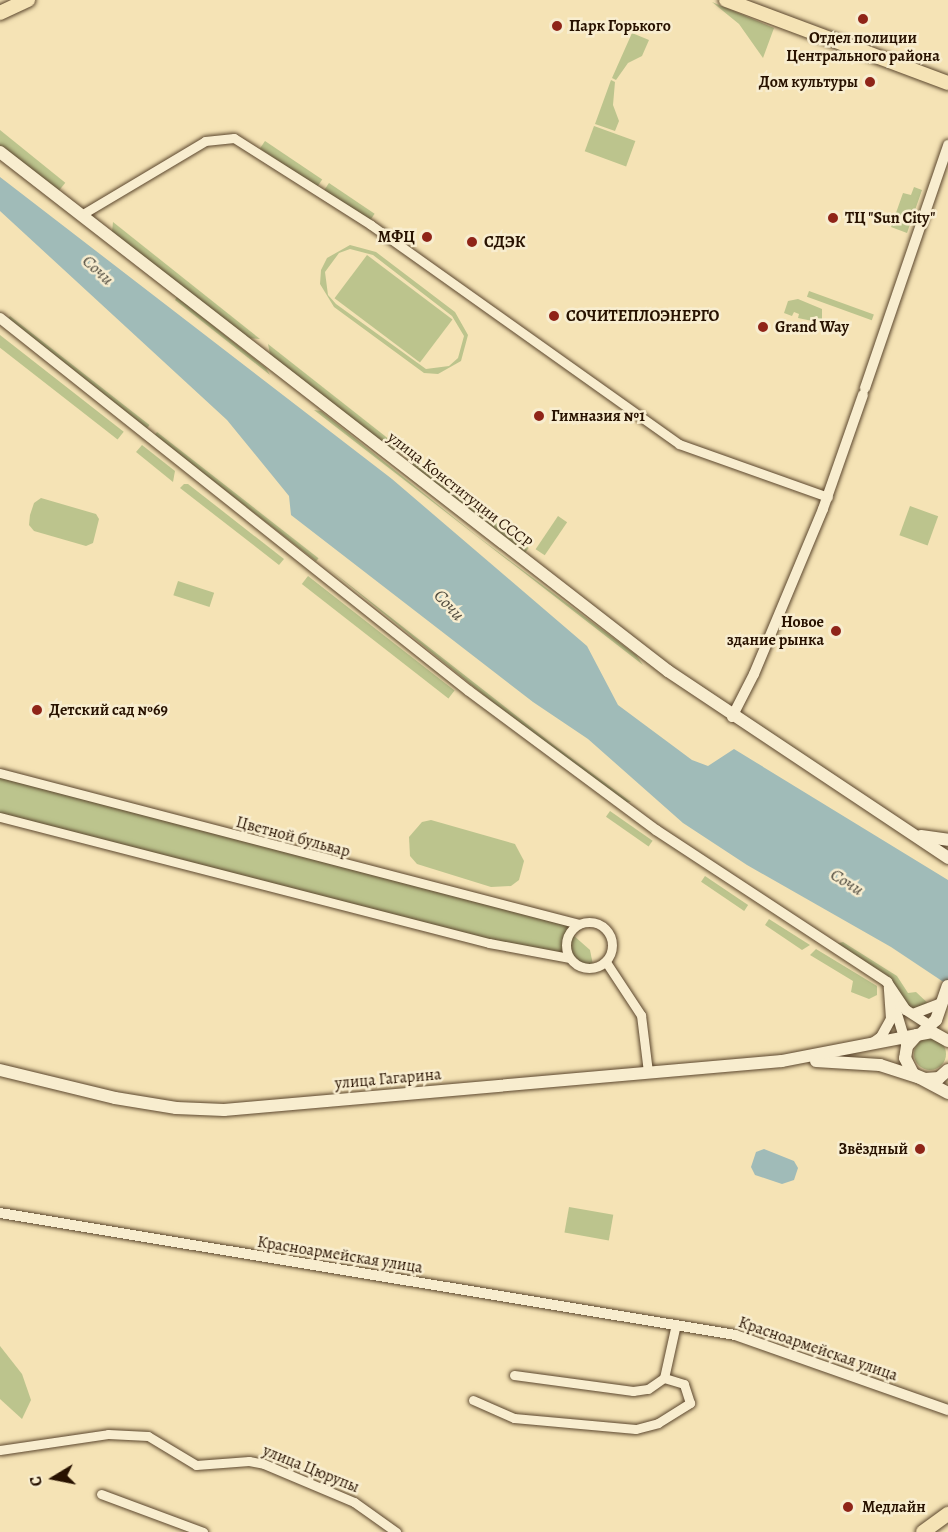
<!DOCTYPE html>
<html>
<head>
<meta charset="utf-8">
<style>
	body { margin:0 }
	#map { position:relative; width:948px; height:1532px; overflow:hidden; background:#f5e3b5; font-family:Alegreya,serif }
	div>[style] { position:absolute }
	.green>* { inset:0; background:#bcc48d; transform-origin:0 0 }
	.round { border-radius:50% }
	.water>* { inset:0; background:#a0bbb8 }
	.roads { filter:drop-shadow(0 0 2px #5b462d) drop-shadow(0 0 2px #5b462d) }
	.minor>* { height:9px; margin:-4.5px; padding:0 4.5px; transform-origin:4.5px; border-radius:4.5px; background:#f8edcf }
	.minor>.ring { margin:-4.5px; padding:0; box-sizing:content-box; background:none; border:9px solid #f8edcf; border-radius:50% }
	.tertiary>* { height:10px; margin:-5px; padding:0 5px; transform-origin:5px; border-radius:5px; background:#f8edcf }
	.secondary>* { height:12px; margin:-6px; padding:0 6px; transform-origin:6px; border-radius:6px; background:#f8edcf }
	.primary>* { height:14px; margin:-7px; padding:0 7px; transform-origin:7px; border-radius:7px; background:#f5e3b5 }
	.dots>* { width:16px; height:16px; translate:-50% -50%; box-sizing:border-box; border:3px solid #f8edcf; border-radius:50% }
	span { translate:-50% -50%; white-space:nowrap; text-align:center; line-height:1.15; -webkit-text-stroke:5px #f8edcf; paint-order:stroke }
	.poi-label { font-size:16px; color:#281200; font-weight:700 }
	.left { translate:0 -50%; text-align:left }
	.right { translate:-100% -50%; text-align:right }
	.street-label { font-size:16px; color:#281200 }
	.water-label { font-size:18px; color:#524d40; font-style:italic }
	.north { position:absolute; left:24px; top:1448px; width:60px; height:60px; -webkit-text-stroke:4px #f8edcf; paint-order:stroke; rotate:260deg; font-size:16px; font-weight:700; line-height:24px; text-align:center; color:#281200 }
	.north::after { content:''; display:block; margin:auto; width:21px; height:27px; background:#281200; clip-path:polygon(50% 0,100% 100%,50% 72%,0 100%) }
</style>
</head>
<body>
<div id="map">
	<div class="green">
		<i style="clip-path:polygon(712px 2px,774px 28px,763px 58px,739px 24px)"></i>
		<i style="clip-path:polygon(632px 33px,649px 40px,642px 56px,628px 63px,616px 80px,612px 78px)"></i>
		<i style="clip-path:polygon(611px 80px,615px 82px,613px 105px,619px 121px,615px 131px,595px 124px)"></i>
		<i style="left:594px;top:126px;width:44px;height:27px;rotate:20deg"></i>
		<i style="left:0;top:130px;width:84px;height:12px;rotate:39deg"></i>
		<i style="left:265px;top:141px;width:69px;height:9px;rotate:34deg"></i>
		<i style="left:329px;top:183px;width:55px;height:9px;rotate:34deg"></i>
		<i style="clip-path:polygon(914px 187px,922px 190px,907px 233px,891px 227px,903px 193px,911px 195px)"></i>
		<i style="clip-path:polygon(113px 222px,260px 339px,247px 338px,112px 232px)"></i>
		<i style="clip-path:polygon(evenodd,350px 245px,376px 252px,455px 312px,468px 335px,461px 361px,438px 374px,424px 373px,334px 307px,320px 284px,321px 270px,327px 258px,350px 245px,350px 249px,373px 255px,452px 316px,464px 336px,458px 358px,449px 366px,426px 369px,336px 304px,328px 295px,325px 272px,339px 253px,350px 249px)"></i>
		<i style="left:367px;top:255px;width:107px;height:54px;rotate:37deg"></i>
		<i style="left:809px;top:291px;width:69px;height:6px;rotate:20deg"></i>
		<i style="clip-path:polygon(177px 297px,266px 368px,270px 375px,175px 300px)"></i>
		<i style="clip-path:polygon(798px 299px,822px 309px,822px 323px,798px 318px,799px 314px,794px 312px,792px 316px,784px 313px,788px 301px)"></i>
		<i style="left:10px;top:316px;width:177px;height:5px;rotate:38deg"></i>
		<i style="left:0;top:335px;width:157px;height:10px;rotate:38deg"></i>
		<i style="clip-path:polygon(268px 344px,404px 451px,393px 452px,270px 354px)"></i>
		<i style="clip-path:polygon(314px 410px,321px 411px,477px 536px,636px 655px,643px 665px)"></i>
		<i style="left:157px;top:432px;width:205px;height:4px;rotate:38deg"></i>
		<i style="clip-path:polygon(142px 445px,175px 471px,173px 482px,136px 452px)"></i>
		<i style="left:416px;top:460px;width:143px;height:10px;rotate:38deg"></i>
		<i style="clip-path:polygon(184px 484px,188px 484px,284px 559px,279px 565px,180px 488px)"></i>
		<i style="clip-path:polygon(41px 498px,96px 514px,99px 519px,93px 543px,86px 546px,34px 531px,29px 525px,30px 515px,34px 503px)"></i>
		<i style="left:910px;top:506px;width:30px;height:31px;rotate:20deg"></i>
		<i style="left:558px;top:516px;width:11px;height:40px;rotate:34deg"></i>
		<i style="clip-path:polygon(324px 565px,555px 746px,631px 802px,626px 802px,506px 713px)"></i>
		<i style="left:308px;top:576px;width:186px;height:10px;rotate:38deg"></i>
		<i style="left:178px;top:581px;width:38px;height:15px;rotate:18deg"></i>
		<i style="clip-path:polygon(0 773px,579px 924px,567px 939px,569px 958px,561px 958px,0 817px)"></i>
		<i style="left:610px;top:811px;width:52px;height:7px;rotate:35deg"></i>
		<i style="clip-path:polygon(431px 820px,515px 844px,524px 861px,519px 880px,511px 886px,491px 887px,417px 864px,410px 856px,409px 837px,422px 822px)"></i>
		<i style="left:705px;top:876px;width:52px;height:7px;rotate:34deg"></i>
		<i style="clip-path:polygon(769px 919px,810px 945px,802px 950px,765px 925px)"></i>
		<i style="clip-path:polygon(573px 935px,590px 950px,593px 965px,583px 965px,573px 957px,569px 945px)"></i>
		<i style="clip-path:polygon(843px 942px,897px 976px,908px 993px,916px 992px,932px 1007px,911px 1012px,888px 976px,836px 944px)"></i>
		<i style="clip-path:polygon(816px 949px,877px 986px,877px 995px,869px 999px,851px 992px,853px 981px,810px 955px)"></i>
		<i class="round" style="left:914px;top:1038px;width:32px;height:32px"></i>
		<i style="left:569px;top:1207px;width:45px;height:26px;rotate:10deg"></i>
		<i style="clip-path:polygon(0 1346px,22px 1374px,31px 1400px,22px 1419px,0 1399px)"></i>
	</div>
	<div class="water">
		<i style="clip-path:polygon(0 177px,392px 479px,587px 646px,618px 705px,692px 760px,708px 766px,734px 749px,948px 880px,948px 985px,891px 947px,747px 865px,683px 823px,588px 739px,533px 702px,291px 515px,289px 496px,227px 420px,0 211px)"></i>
		<i style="clip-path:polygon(764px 1149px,794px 1161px,798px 1168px,794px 1180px,782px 1184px,755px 1175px,751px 1167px,756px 1152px)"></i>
	</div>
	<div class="roads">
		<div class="minor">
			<i style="left:81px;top:215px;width:144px;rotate:-30.8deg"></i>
			<i style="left:205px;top:141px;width:29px;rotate:-6deg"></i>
			<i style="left:234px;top:138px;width:162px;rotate:32.4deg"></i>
			<i style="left:371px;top:225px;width:378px;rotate:35.4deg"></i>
			<i style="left:679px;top:444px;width:158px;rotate:19.6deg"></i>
			<i style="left:0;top:773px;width:598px;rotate:14.62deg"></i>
			<i style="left:0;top:817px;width:505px;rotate:14.45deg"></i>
			<i style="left:489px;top:943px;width:81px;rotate:10.6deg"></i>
			<i class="ring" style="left:566px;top:922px;width:37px;height:37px"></i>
			<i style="left:606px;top:962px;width:64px;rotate:56.6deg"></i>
			<i style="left:641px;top:1015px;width:57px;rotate:83deg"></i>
			<i style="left:514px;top:1375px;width:120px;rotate:7.7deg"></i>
			<i style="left:633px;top:1391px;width:15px;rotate:-8deg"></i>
			<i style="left:648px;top:1389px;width:19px;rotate:-35deg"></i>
			<i style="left:664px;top:1378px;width:55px;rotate:-77.5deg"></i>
			<i style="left:473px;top:1400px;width:45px;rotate:23.7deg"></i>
			<i style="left:514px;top:1418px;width:122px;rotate:5.2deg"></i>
			<i style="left:636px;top:1429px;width:23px;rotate:-15deg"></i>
			<i style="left:658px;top:1423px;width:38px;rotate:-32deg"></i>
			<i style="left:690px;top:1403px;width:20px;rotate:-108deg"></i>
			<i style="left:684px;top:1384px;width:21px;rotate:-163deg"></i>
			<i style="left:0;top:1450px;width:109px;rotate:-8.4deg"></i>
			<i style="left:108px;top:1434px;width:40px;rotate:2.9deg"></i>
			<i style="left:148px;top:1436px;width:56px;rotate:31.1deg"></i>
			<i style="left:196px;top:1465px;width:53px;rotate:-4.3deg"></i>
			<i style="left:249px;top:1461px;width:15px;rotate:11deg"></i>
			<i style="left:264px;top:1464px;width:98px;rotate:22.9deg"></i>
			<i style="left:354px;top:1502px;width:52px;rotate:35.5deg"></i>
			<i style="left:101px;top:1494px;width:109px;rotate:20.4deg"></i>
		</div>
		<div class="tertiary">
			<i style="left:0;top:318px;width:599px;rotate:38.5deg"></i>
			<i style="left:469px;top:691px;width:233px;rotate:36.6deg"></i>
			<i style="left:656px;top:830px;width:277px;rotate:33.3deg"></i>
			<i style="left:887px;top:982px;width:34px;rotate:56deg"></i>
			<i style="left:906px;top:1010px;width:30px;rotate:33deg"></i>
			<i style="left:865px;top:388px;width:257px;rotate:-71.1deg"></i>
			<i style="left:732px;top:717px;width:48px;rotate:-62.9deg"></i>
			<i style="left:754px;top:674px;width:179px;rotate:-67.3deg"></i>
			<i style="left:823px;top:509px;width:121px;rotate:-70.7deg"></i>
			<i style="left:894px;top:1004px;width:42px;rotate:73.3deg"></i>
			<i style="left:913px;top:1014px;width:30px;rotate:-21deg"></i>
			<i style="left:871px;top:1044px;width:12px;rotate:-35deg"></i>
			<i style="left:881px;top:1037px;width:21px;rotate:-61deg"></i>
			<i style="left:891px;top:1019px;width:32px;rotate:-94deg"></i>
			<i style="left:0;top:1213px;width:745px;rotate:9.42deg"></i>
			<i style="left:735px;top:1335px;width:226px;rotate:19.4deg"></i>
		</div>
		<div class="secondary">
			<i style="left:0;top:152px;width:846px;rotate:37.85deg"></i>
			<i style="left:668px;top:671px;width:337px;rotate:33.7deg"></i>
			<i style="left:921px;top:836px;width:27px;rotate:8deg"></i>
			<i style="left:923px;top:1032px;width:18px;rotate:-43deg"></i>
			<i style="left:936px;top:1020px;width:36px;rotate:-71deg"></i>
			<i style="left:948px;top:1041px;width:18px;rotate:-151deg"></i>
			<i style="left:932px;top:1032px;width:15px;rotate:169deg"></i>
			<i style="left:917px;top:1035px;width:15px;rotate:132deg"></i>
			<i style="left:907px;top:1046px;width:12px;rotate:99deg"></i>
			<i style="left:905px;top:1058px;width:18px;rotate:63deg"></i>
			<i style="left:913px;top:1074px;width:13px;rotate:23deg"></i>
			<i style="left:925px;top:1079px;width:14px;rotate:-4deg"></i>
			<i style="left:939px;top:1078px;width:12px;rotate:-42deg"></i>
			<i style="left:816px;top:1061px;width:64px;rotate:3.6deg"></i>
			<i style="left:880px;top:1065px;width:40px;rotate:18deg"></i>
			<i style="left:918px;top:1077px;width:34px;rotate:28deg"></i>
			<i style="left:0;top:1070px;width:118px;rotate:13.7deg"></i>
			<i style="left:115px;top:1098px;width:62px;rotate:9.3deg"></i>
			<i style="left:176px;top:1108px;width:48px;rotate:2.4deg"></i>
			<i style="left:224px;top:1110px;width:560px;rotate:-5.02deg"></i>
			<i style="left:782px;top:1061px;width:137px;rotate:-10.9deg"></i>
		</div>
		<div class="primary">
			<i style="left:726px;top:0;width:237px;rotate:20.5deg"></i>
			<i style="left:0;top:13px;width:31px;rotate:-25deg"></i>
			<i style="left:923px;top:1532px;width:31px;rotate:-36deg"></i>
		</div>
	</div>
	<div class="dots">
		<i style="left:863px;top:19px;background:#8f2418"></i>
		<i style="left:557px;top:26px;background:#8f2418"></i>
		<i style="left:870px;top:82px;background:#8f2418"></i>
		<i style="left:833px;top:218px;background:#8f2418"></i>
		<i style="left:427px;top:237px;background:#8f2418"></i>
		<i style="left:472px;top:242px;background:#8f2418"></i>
		<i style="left:554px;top:316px;background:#8f2418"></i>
		<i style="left:763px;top:327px;background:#8f2418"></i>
		<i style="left:539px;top:416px;background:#8f2418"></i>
		<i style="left:836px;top:631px;background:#8f2418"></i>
		<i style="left:37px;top:710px;background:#8f2418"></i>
		<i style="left:920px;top:1149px;background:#8f2418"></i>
		<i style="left:848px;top:1507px;background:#8f2418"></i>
	</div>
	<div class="poi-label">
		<span class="left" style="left:569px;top:26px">Парк Горького</span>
		<span style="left:863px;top:47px">Отдел полиции<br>Центрального района</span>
		<span class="right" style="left:858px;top:82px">Дом культуры</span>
		<span class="left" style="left:845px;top:218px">ТЦ "Sun City"</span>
		<span class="right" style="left:415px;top:237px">МФЦ</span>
		<span class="left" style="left:484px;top:242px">СДЭК</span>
		<span class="left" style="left:566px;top:316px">СОЧИТЕПЛОЭНЕРГО</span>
		<span class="left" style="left:775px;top:327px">Grand Way</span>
		<span class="left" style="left:551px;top:416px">Гимназия №1</span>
		<span class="right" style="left:824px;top:631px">Новое<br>здание рынка</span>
		<span class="left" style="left:49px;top:710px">Детский сад №69</span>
		<span class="right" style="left:908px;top:1149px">Звёздный</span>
		<span class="left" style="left:862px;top:1507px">Медлайн</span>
	</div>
	<div class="street-label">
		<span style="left:460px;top:490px;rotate:38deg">улица Конституции СССР</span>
		<span style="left:293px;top:837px;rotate:15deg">Цветной бульвар</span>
		<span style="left:388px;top:1079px;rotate:-5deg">улица Гагарина</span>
		<span style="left:340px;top:1255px;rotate:9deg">Красноармейская улица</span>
		<span style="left:818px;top:1349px;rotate:19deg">Красноармейская улица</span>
		<span style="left:311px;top:1469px;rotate:22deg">улица Цюрупы</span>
	</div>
	<div class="water-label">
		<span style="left:98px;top:270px;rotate:43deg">Сочи</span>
		<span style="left:449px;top:605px;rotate:47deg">Сочи</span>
		<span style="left:847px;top:882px;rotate:32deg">Сочи</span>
	</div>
	<div class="north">С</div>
</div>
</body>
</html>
